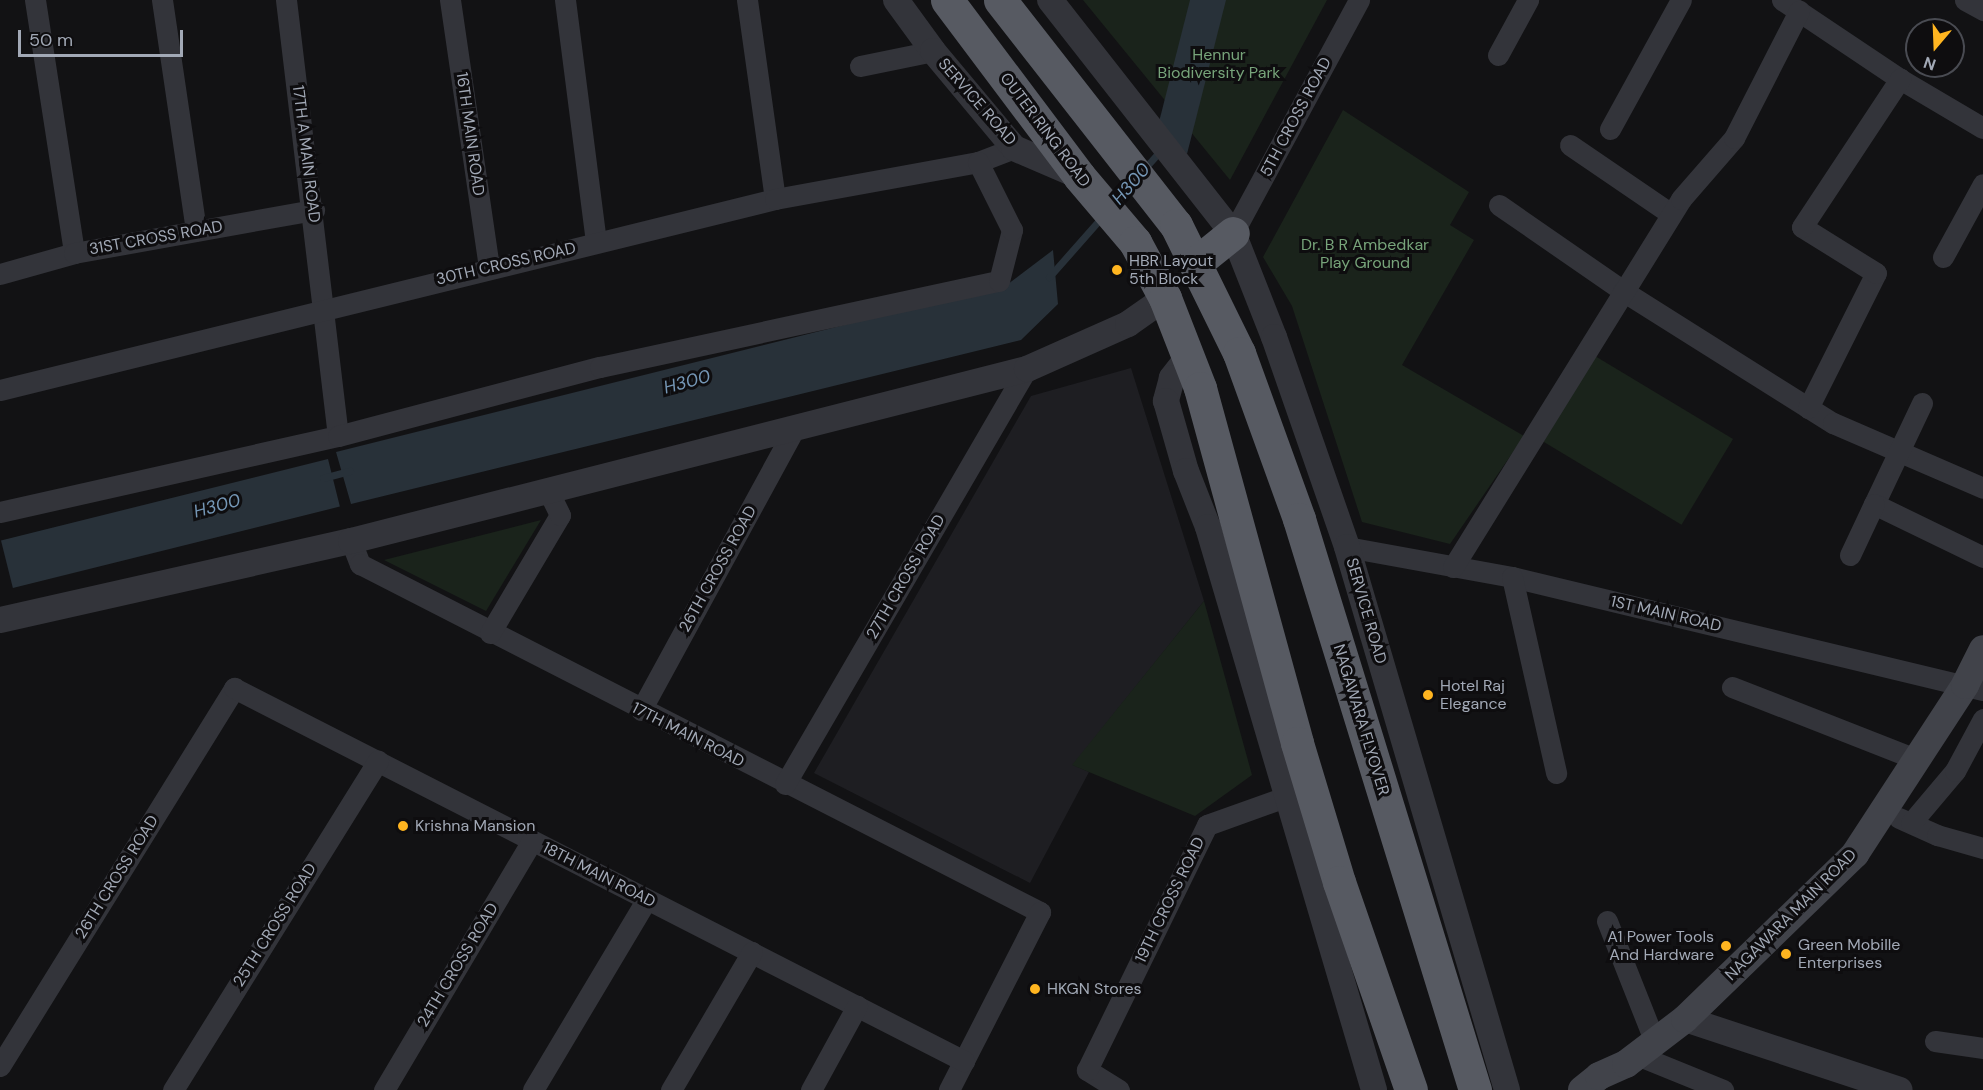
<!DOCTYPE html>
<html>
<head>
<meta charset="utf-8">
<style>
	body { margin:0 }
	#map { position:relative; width:1983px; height:1090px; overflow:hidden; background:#121214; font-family:"DM Sans",sans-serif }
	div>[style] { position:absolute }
	.built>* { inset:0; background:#1e1e22 }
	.green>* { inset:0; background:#1a231b; transform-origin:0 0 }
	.water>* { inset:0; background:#283139; transform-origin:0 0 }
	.stream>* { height:7px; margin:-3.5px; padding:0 3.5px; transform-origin:3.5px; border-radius:3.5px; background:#283139 }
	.minor>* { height:21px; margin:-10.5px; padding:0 10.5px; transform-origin:10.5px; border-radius:10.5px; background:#33343a }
	.tertiary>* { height:26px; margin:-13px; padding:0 13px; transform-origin:13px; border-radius:13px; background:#33343a }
	.secondary>* { height:28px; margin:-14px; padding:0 14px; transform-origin:14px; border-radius:14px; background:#41434a }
	.trunk>* { height:33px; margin:-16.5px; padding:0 16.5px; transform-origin:16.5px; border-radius:16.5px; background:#575a62 }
	.dots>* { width:16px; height:16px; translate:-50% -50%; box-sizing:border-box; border:3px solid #0e0d0f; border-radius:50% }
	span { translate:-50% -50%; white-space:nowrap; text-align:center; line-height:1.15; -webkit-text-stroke:6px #0e0d0f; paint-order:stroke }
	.park-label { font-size:16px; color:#77a47a }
	.street-label { font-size:16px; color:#a2a9b6 }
	.poi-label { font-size:16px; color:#a2a9b6 }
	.left { translate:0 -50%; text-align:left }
	.right { translate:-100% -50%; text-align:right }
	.water-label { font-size:18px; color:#7597b6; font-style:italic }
	.north { position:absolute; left:1905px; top:18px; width:60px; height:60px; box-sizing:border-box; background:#0e0d0f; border:2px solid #494b52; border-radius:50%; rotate:199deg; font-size:16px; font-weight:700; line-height:24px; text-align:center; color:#a2a9b6 }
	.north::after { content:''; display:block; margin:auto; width:21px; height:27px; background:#ffb520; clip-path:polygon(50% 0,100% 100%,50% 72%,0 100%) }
	.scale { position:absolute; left:18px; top:30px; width:165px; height:27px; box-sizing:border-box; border:3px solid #a2a9b6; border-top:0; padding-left:8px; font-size:18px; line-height:21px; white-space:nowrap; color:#a2a9b6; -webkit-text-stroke:4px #0e0d0f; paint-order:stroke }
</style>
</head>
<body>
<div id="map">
	<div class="built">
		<i style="clip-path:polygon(1131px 368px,1204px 601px,1073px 765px,1089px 772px,1030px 883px,814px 773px,1031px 396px)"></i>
	</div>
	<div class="green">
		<i style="clip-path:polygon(1083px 0,1327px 0,1230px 180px)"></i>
		<i style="clip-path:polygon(1343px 110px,1469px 192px,1450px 225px,1474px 240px,1402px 365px,1524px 436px,1450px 544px,1362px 522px,1292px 306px,1263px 257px)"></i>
		<i style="left:1595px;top:356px;width:161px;height:100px;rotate:31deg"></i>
		<i style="clip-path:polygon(541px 520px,486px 611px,384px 560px)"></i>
		<i style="clip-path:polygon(1204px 601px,1252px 775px,1195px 816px,1072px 765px)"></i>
	</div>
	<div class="water">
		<i style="clip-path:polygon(1190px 0,1226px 0,1187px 154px,1159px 122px)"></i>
		<i style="clip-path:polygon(1053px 250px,1058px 304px,1021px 340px,351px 504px,336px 452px,1008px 284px)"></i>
		<i style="left:328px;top:459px;width:49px;height:337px;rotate:76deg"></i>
	</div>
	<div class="stream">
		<i style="left:1144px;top:169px;width:25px;rotate:-48deg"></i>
		<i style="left:1115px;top:203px;width:25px;rotate:-50deg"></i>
		<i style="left:1049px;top:277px;width:79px;rotate:-48.6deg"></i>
		<i style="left:323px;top:478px;width:28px;rotate:-15deg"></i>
	</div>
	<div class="minor">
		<i style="left:35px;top:0;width:256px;rotate:81.2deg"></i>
		<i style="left:162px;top:0;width:233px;rotate:81.6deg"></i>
		<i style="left:286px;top:0;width:439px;rotate:83.2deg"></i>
		<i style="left:450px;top:0;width:271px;rotate:81.7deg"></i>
		<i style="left:565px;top:0;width:244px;rotate:82.7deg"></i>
		<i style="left:747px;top:0;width:201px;rotate:82deg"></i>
		<i style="left:1782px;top:0;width:142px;rotate:33.8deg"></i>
		<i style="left:1900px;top:79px;width:96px;rotate:30.6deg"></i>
		<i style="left:1965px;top:0;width:21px;rotate:29deg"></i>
		<i style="left:1498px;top:55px;width:63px;rotate:-61.4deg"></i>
		<i style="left:860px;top:66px;width:75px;rotate:-11.6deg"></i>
		<i style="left:1610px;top:129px;width:147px;rotate:-61.2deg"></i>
		<i style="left:1570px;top:145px;width:122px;rotate:34.3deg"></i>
		<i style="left:1499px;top:205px;width:151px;rotate:34.7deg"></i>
		<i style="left:1623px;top:291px;width:248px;rotate:32.2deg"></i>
		<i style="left:1833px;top:423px;width:163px;rotate:23.4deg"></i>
		<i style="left:1233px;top:233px;width:265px;rotate:-61.6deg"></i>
		<i style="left:1943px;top:257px;width:83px;rotate:-61.3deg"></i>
		<i style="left:0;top:274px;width:77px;rotate:-15.8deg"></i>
		<i style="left:74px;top:253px;width:244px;rotate:-10.2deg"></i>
		<i style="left:0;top:390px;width:798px;rotate:-13.84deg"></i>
		<i style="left:775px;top:199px;width:206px;rotate:-10.3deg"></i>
		<i style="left:978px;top:162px;width:39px;rotate:-21deg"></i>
		<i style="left:1922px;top:403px;width:112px;rotate:115.4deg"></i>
		<i style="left:1874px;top:504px;width:121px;rotate:25.9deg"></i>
		<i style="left:1808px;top:408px;width:151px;rotate:-63.3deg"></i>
		<i style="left:1876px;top:273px;width:87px;rotate:-148.1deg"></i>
		<i style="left:1802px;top:227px;width:178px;rotate:-56.5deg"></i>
		<i style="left:0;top:512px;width:346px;rotate:-12.7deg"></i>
		<i style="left:338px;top:436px;width:271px;rotate:-14.8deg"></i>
		<i style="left:600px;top:367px;width:408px;rotate:-12.2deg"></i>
		<i style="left:999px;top:281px;width:53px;rotate:-75.7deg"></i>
		<i style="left:1012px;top:230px;width:76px;rotate:-116.6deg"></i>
		<i style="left:351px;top:541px;width:25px;rotate:69deg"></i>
		<i style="left:360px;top:564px;width:764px;rotate:27.1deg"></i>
		<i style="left:1040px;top:912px;width:200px;rotate:117.1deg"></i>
		<i style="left:1347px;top:547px;width:168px;rotate:10.3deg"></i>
		<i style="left:1512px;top:577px;width:484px;rotate:13.5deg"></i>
		<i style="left:1850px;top:555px;width:56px;rotate:-64.8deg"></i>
		<i style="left:1453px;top:567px;width:433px;rotate:-58.2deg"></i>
		<i style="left:1681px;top:199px;width:81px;rotate:-49deg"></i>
		<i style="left:1734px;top:138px;width:143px;rotate:-62.9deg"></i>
		<i style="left:1512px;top:577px;width:201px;rotate:77.3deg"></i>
		<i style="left:490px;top:633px;width:137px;rotate:-59.3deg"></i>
		<i style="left:560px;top:515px;width:28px;rotate:-116deg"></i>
		<i style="left:1732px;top:687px;width:198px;rotate:21.4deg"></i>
		<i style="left:641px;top:710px;width:322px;rotate:-61.4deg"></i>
		<i style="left:785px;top:784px;width:480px;rotate:-59.8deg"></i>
		<i style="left:1899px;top:818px;width:42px;rotate:24.1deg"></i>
		<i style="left:1937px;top:835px;width:48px;rotate:15.8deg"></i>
		<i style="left:1911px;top:823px;width:68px;rotate:-49.8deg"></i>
		<i style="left:1955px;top:771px;width:59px;rotate:-61.7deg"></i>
		<i style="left:1607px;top:921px;width:130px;rotate:68.4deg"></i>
		<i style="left:1935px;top:1041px;width:49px;rotate:8.3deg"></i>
		<i style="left:1637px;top:1055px;width:93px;rotate:22.1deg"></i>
		<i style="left:0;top:1066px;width:445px;rotate:-58.2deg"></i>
		<i style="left:234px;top:688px;width:820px;rotate:27.07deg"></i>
		<i style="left:173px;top:1090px;width:388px;rotate:-58.1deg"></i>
		<i style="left:384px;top:1090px;width:290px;rotate:-59.3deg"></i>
		<i style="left:533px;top:1090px;width:222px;rotate:-59.2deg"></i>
		<i style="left:671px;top:1090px;width:160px;rotate:-59.6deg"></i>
		<i style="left:811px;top:1090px;width:96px;rotate:-61.3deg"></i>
		<i style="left:1119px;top:1090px;width:38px;rotate:-148deg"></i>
		<i style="left:1087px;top:1070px;width:273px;rotate:-63.9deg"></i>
		<i style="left:1207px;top:825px;width:86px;rotate:-19.7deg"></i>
	</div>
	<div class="tertiary">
		<i style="left:896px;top:0;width:63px;rotate:54deg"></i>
		<i style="left:933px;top:51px;width:126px;rotate:50.1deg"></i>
		<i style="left:1014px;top:148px;width:71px;rotate:23.3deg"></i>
		<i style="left:1050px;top:0;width:296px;rotate:51.9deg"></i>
		<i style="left:1233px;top:233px;width:112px;rotate:68.5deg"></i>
		<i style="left:1274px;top:337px;width:222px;rotate:70.8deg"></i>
		<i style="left:1347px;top:547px;width:566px;rotate:73.58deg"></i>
		<i style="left:1189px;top:356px;width:28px;rotate:128deg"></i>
		<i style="left:1172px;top:378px;width:24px;rotate:105deg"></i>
		<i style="left:1166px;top:401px;width:73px;rotate:74.1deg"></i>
		<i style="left:1186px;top:471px;width:60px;rotate:68.6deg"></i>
		<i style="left:1208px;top:527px;width:587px;rotate:73.57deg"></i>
		<i style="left:0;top:620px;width:360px;rotate:-12.7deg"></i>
		<i style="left:351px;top:541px;width:698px;rotate:-14.28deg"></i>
		<i style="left:1027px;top:369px;width:111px;rotate:-24deg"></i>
		<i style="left:1128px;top:324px;width:45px;rotate:-35.1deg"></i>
		<i style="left:1685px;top:1019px;width:226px;rotate:18.3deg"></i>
	</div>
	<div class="secondary">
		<i style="left:1582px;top:1090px;width:22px;rotate:-39deg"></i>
		<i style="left:1599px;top:1076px;width:30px;rotate:-24deg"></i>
		<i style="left:1626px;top:1064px;width:74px;rotate:-37.3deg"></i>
		<i style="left:1685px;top:1019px;width:237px;rotate:-44.1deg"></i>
		<i style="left:1855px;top:854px;width:202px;rotate:-56.9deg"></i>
		<i style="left:1965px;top:685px;width:40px;rotate:-63.4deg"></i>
	</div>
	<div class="trunk">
		<i style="left:947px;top:0;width:220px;rotate:53.1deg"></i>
		<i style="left:1079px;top:176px;width:87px;rotate:49.7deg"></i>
		<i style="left:1135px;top:242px;width:64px;rotate:61.8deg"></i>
		<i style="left:1165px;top:298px;width:97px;rotate:68.7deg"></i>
		<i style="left:1200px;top:388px;width:368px;rotate:74.7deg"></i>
		<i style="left:1297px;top:743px;width:145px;rotate:73.2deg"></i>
		<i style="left:1339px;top:882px;width:220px;rotate:70.9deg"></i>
		<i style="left:1000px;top:0;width:286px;rotate:52deg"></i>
		<i style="left:1176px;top:225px;width:143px;rotate:63.8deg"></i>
		<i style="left:1239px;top:353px;width:177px;rotate:70.1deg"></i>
		<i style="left:1299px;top:519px;width:598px;rotate:72.87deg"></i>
		<i style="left:1197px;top:262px;width:46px;rotate:-38.9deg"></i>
	</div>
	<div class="dots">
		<i style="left:1117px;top:270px;background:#ffb520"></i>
		<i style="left:1428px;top:695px;background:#ffb520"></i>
		<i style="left:403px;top:826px;background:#ffb520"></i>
		<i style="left:1726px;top:946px;background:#ffb520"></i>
		<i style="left:1786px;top:954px;background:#ffb520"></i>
		<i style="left:1035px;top:989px;background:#ffb520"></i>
	</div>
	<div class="park-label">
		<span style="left:1219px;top:64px">Hennur<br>Biodiversity Park</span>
		<span style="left:1365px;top:254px">Dr. B R Ambedkar<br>Play Ground</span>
	</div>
	<div class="street-label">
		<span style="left:977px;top:102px;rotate:49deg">SERVICE ROAD</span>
		<span style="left:1296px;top:117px;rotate:-62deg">5TH CROSS ROAD</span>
		<span style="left:1045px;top:130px;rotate:53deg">OUTER RING ROAD</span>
		<span style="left:470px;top:134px;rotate:82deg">16TH MAIN ROAD</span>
		<span style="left:306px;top:154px;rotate:83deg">17TH A MAIN ROAD</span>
		<span style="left:156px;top:238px;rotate:-10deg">31ST CROSS ROAD</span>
		<span style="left:506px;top:264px;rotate:-13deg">30TH CROSS ROAD</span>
		<span style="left:718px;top:569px;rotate:-61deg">26TH CROSS ROAD</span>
		<span style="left:906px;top:577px;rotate:-60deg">27TH CROSS ROAD</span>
		<span style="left:1366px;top:611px;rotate:74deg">SERVICE ROAD</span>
		<span style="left:1666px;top:614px;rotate:13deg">1ST MAIN ROAD</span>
		<span style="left:1361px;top:720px;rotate:73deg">NAGAWARA FLYOVER</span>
		<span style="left:688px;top:735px;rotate:27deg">17TH MAIN ROAD</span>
		<span style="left:599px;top:875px;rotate:27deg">18TH MAIN ROAD</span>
		<span style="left:117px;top:877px;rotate:-58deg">26TH CROSS ROAD</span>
		<span style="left:1170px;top:900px;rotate:-64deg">19TH CROSS ROAD</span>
		<span style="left:1791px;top:915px;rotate:-45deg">NAGAWARA MAIN ROAD</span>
		<span style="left:275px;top:925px;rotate:-58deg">25TH CROSS ROAD</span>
		<span style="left:458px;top:965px;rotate:-59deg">24TH CROSS ROAD</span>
	</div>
	<div class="poi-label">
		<span class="left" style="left:1129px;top:270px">HBR Layout<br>5th Block</span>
		<span class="left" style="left:1440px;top:695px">Hotel Raj<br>Elegance</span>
		<span class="left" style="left:415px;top:826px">Krishna Mansion</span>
		<span class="right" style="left:1714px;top:946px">A1 Power Tools<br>And Hardware</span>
		<span class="left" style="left:1798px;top:954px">Green Mobille<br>Enterprises</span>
		<span class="left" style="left:1047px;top:989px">HKGN Stores</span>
	</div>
	<div class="water-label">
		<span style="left:1131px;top:184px;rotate:-49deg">H300</span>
		<span style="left:687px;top:382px;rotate:-15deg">H300</span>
		<span style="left:217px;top:506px;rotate:-15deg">H300</span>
	</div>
	<div class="north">N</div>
	<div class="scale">50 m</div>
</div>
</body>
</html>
